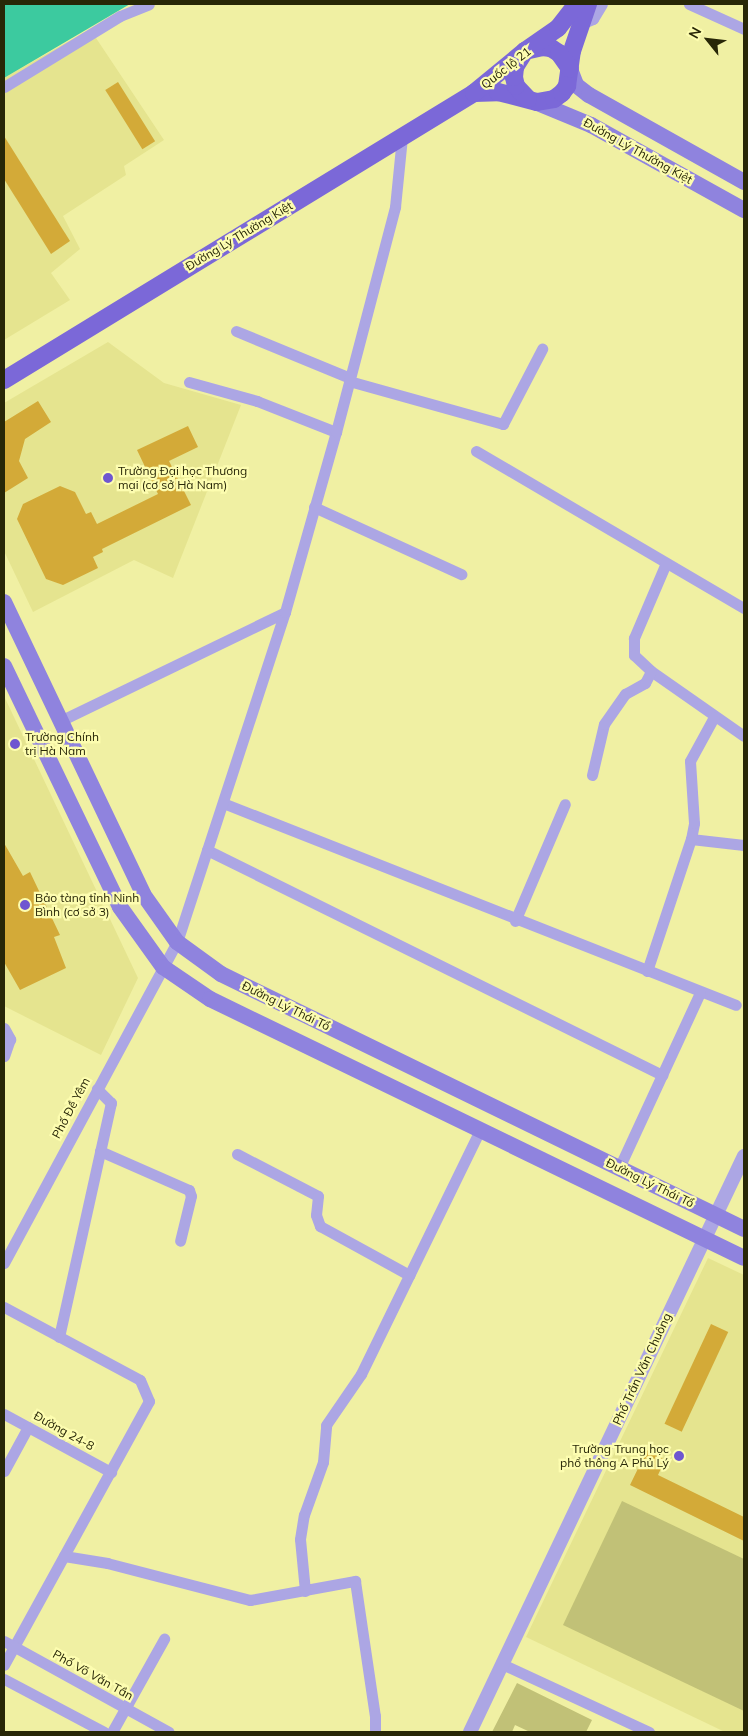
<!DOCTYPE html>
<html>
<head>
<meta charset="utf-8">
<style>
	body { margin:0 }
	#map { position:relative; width:748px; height:1736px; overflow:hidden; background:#f0f0a3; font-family:Mulish,sans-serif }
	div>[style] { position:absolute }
	.built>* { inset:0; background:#e5e48f }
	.green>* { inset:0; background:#c1c177 }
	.water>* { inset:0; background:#3cca9f }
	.building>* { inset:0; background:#d3aa38; transform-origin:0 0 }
	.minor>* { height:11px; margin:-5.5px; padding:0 5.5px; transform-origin:5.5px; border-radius:5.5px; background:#aca6e4 }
	.tertiary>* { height:14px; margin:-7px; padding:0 7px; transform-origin:7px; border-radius:7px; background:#aca6e4 }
	.secondary>* { height:16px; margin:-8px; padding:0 8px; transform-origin:8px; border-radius:8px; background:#8f83de }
	.primary>* { height:18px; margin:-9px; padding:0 9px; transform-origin:9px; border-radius:9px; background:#7b68d8 }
	.dots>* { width:14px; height:14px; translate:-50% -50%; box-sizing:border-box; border:2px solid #fdfdb0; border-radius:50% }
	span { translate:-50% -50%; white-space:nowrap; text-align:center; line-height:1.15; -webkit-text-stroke:4.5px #fdfdb0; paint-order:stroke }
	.street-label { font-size:12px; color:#282707 }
	.poi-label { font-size:12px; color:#282707 }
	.left { translate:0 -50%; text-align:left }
	.right { translate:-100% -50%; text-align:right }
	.frame { position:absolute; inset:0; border:5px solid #282707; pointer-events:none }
	.north { position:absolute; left:683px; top:15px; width:50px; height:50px; -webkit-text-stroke:4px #fdfdb0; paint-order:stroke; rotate:299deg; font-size:14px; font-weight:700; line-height:20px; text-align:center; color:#282707 }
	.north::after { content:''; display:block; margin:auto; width:18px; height:22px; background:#282707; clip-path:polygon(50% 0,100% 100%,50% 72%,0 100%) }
</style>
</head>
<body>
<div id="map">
	<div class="built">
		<i style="clip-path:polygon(90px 29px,164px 140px,124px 166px,126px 175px,63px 216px,80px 249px,51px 273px,70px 300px,4px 340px,4px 78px)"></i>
		<i style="clip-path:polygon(108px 342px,164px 383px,241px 405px,173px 578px,134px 560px,33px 612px,4px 551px,4px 403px)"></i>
		<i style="clip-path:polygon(4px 696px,138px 978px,101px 1055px,4px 1006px)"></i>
		<i style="clip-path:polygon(708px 1258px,744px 1275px,744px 1732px,725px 1732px,526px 1637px)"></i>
	</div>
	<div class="green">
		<i style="clip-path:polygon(622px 1501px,744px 1559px,744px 1711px,563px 1625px)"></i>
		<i style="clip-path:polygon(517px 1683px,592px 1720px,586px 1732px,530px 1732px,515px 1725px,512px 1732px,492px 1732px)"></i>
	</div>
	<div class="water">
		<i style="clip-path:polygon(4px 4px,130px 4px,4px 78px)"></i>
	</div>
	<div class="building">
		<i style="left:118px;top:82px;width:70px;height:15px;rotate:58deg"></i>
		<i style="clip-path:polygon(4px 136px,70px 241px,51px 254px,4px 179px)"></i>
		<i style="clip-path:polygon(38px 401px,51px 422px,25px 439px,19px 461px,28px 478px,4px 493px,4px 422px)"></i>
		<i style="clip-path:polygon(188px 426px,198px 447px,169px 461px,191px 505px,102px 549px,103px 552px,93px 557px,98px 568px,63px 585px,46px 579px,17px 519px,23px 504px,60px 486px,75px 492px,86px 514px,91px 512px,97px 524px,158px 494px,137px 450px)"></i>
		<i style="clip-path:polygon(4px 843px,23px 876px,30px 872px,60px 935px,54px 937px,66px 968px,20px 990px,4px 962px)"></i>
		<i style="left:711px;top:1324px;width:19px;height:110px;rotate:25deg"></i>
		<i style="clip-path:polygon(647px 1450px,665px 1460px,658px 1475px,744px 1517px,744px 1541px,630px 1485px)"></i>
	</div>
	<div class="minor">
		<i style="left:689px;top:4px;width:60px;rotate:24.4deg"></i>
		<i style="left:581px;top:24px;width:13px;rotate:-23deg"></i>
		<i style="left:593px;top:19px;width:17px;rotate:-59deg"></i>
		<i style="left:4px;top:87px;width:136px;rotate:-31.5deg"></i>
		<i style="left:120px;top:16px;width:31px;rotate:-22deg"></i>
		<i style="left:236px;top:331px;width:123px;rotate:22.4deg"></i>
		<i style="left:349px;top:381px;width:160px;rotate:15.6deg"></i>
		<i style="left:503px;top:424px;width:85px;rotate:-62.5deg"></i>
		<i style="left:189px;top:382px;width:71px;rotate:15.6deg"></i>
		<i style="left:257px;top:401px;width:85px;rotate:21.4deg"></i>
		<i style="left:476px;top:451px;width:311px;rotate:30.4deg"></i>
		<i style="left:314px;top:507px;width:162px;rotate:24.5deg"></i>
		<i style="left:666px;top:563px;width:82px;rotate:113.1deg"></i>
		<i style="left:634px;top:638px;width:17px;rotate:90deg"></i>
		<i style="left:634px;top:655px;width:23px;rotate:43deg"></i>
		<i style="left:651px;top:671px;width:113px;rotate:35deg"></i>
		<i style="left:60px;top:721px;width:250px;rotate:-25.8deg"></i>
		<i style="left:592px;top:775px;width:52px;rotate:-76.8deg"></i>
		<i style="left:604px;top:724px;width:37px;rotate:-55deg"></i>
		<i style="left:625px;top:694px;width:23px;rotate:-29deg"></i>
		<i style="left:645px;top:683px;width:13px;rotate:-63deg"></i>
		<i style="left:223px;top:803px;width:551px;rotate:21.49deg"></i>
		<i style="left:691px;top:839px;width:53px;rotate:6.5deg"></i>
		<i style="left:207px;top:850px;width:508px;rotate:26.31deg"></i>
		<i style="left:515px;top:921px;width:127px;rotate:-66.9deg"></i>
		<i style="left:647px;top:971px;width:139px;rotate:-71.6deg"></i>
		<i style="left:691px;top:839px;width:16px;rotate:-79deg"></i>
		<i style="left:694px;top:823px;width:62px;rotate:-93.7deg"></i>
		<i style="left:690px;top:761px;width:50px;rotate:-61.4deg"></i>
		<i style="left:4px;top:1028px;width:13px;rotate:61deg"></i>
		<i style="left:10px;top:1039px;width:18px;rotate:109deg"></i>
		<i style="left:100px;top:1151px;width:97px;rotate:23.7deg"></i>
		<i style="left:189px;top:1190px;width:6px;rotate:72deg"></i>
		<i style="left:191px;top:1196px;width:46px;rotate:103.7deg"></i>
		<i style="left:237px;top:1154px;width:91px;rotate:27.4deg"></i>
		<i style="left:318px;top:1196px;width:19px;rotate:96deg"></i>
		<i style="left:316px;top:1215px;width:12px;rotate:70deg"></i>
		<i style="left:320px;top:1226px;width:102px;rotate:28.8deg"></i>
		<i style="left:619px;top:1168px;width:193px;rotate:-65.2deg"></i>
		<i style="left:4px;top:1263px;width:365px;rotate:-61.7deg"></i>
		<i style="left:177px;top:942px;width:347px;rotate:-71.9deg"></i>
		<i style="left:285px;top:612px;width:187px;rotate:-74.2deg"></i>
		<i style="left:336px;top:432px;width:233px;rotate:-75.3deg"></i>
		<i style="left:395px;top:207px;width:70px;rotate:-84.3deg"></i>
		<i style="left:4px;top:1307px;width:154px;rotate:28.2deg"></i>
		<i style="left:140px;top:1380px;width:23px;rotate:67deg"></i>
		<i style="left:149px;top:1401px;width:301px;rotate:118.8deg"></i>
		<i style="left:59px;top:1337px;width:240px;rotate:-77.5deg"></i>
		<i style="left:111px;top:1103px;width:20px;rotate:-135deg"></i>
		<i style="left:4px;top:1414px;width:122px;rotate:28.5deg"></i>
		<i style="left:4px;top:1471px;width:50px;rotate:-61.4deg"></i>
		<i style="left:64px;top:1556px;width:44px;rotate:9.2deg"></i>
		<i style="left:107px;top:1563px;width:148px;rotate:14.5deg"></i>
		<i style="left:250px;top:1600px;width:107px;rotate:-10.3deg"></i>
		<i style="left:355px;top:1581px;width:136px;rotate:81.6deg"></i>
		<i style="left:375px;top:1716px;width:16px;rotate:90deg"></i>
		<i style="left:305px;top:1591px;width:52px;rotate:-95.5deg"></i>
		<i style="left:300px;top:1539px;width:24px;rotate:-81deg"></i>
		<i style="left:304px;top:1515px;width:56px;rotate:-70.3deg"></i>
		<i style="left:323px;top:1462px;width:37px;rotate:-85deg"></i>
		<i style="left:326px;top:1425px;width:62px;rotate:-55.5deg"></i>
		<i style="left:361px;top:1374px;width:271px;rotate:-64deg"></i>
		<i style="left:4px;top:1641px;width:188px;rotate:28.9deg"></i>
		<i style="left:502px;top:1664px;width:162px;rotate:24.8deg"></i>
		<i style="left:4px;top:1679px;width:113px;rotate:27.9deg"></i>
		<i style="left:112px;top:1732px;width:107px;rotate:-60.8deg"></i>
	</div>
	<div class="tertiary">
		<i style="left:470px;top:1732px;width:638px;rotate:-64.56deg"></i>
	</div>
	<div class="secondary">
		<i style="left:570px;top:69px;width:17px;rotate:69deg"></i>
		<i style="left:576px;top:85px;width:16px;rotate:38deg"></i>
		<i style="left:589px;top:95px;width:178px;rotate:29.3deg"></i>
		<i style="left:533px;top:101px;width:63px;rotate:22.5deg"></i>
		<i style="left:591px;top:125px;width:175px;rotate:29.1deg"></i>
		<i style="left:4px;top:602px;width:323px;rotate:64.5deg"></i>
		<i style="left:143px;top:894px;width:59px;rotate:54.7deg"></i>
		<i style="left:177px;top:942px;width:54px;rotate:36deg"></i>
		<i style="left:221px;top:974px;width:582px;rotate:25.99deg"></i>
		<i style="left:4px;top:666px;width:267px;rotate:64.3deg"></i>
		<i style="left:120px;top:907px;width:74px;rotate:54.4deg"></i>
		<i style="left:163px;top:967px;width:57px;rotate:34.2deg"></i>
		<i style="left:210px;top:999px;width:593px;rotate:25.87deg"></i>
	</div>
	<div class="primary">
		<i style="left:474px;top:93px;width:24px;rotate:-2deg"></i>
		<i style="left:498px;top:92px;width:40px;rotate:14.4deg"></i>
		<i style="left:537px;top:102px;width:17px;rotate:-10deg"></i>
		<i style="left:554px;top:99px;width:10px;rotate:-37deg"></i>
		<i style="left:562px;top:93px;width:9px;rotate:-54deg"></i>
		<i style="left:567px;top:86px;width:35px;rotate:-82deg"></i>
		<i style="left:572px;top:51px;width:50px;rotate:-71.2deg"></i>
		<i style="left:528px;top:99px;width:18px;rotate:-133deg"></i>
		<i style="left:516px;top:86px;width:9px;rotate:-103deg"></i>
		<i style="left:514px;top:77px;width:10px;rotate:-84deg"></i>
		<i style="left:515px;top:67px;width:19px;rotate:-58deg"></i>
		<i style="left:525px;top:51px;width:17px;rotate:-13deg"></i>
		<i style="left:542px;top:47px;width:9px;rotate:6deg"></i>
		<i style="left:551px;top:48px;width:9px;rotate:32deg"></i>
		<i style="left:559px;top:53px;width:19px;rotate:55deg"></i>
		<i style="left:4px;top:380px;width:551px;rotate:-31.41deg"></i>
		<i style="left:474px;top:93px;width:66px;rotate:-39.5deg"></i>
		<i style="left:525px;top:51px;width:40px;rotate:-34.9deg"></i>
		<i style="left:558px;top:28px;width:31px;rotate:-52deg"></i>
	</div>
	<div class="dots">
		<i style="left:108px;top:478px;background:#6f56d0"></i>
		<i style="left:15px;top:744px;background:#6f56d0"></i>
		<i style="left:25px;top:905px;background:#6f56d0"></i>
		<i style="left:679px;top:1456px;background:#6f56d0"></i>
	</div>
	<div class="street-label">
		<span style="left:506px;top:68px;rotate:-38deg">Quốc lộ 21</span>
		<span style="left:638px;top:151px;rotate:29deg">Đường Lý Thường Kiệt</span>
		<span style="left:239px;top:236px;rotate:-31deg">Đường Lý Thường Kiệt</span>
		<span style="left:286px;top:1006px;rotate:26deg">Đường Lý Thái Tổ</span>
		<span style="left:71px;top:1108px;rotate:-62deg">Phố Đề Yêm</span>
		<span style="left:650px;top:1183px;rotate:26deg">Đường Lý Thái Tổ</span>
		<span style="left:642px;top:1369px;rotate:-65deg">Phố Trần Văn Chuông</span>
		<span style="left:64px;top:1431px;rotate:29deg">Đường 24-8</span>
		<span style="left:93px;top:1675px;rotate:29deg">Phố Võ Văn Tần</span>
	</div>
	<div class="poi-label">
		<span class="left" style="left:118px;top:478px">Trường Đại học Thương<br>mại (cơ sở Hà Nam)</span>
		<span class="left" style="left:25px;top:744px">Trường Chính<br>trị Hà Nam</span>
		<span class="left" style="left:35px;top:905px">Bảo tàng tỉnh Ninh<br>Bình (cơ sở 3)</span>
		<span class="right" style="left:669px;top:1456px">Trường Trung học<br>phổ thông A Phủ Lý</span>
	</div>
	<div class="frame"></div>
	<div class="north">N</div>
</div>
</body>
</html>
